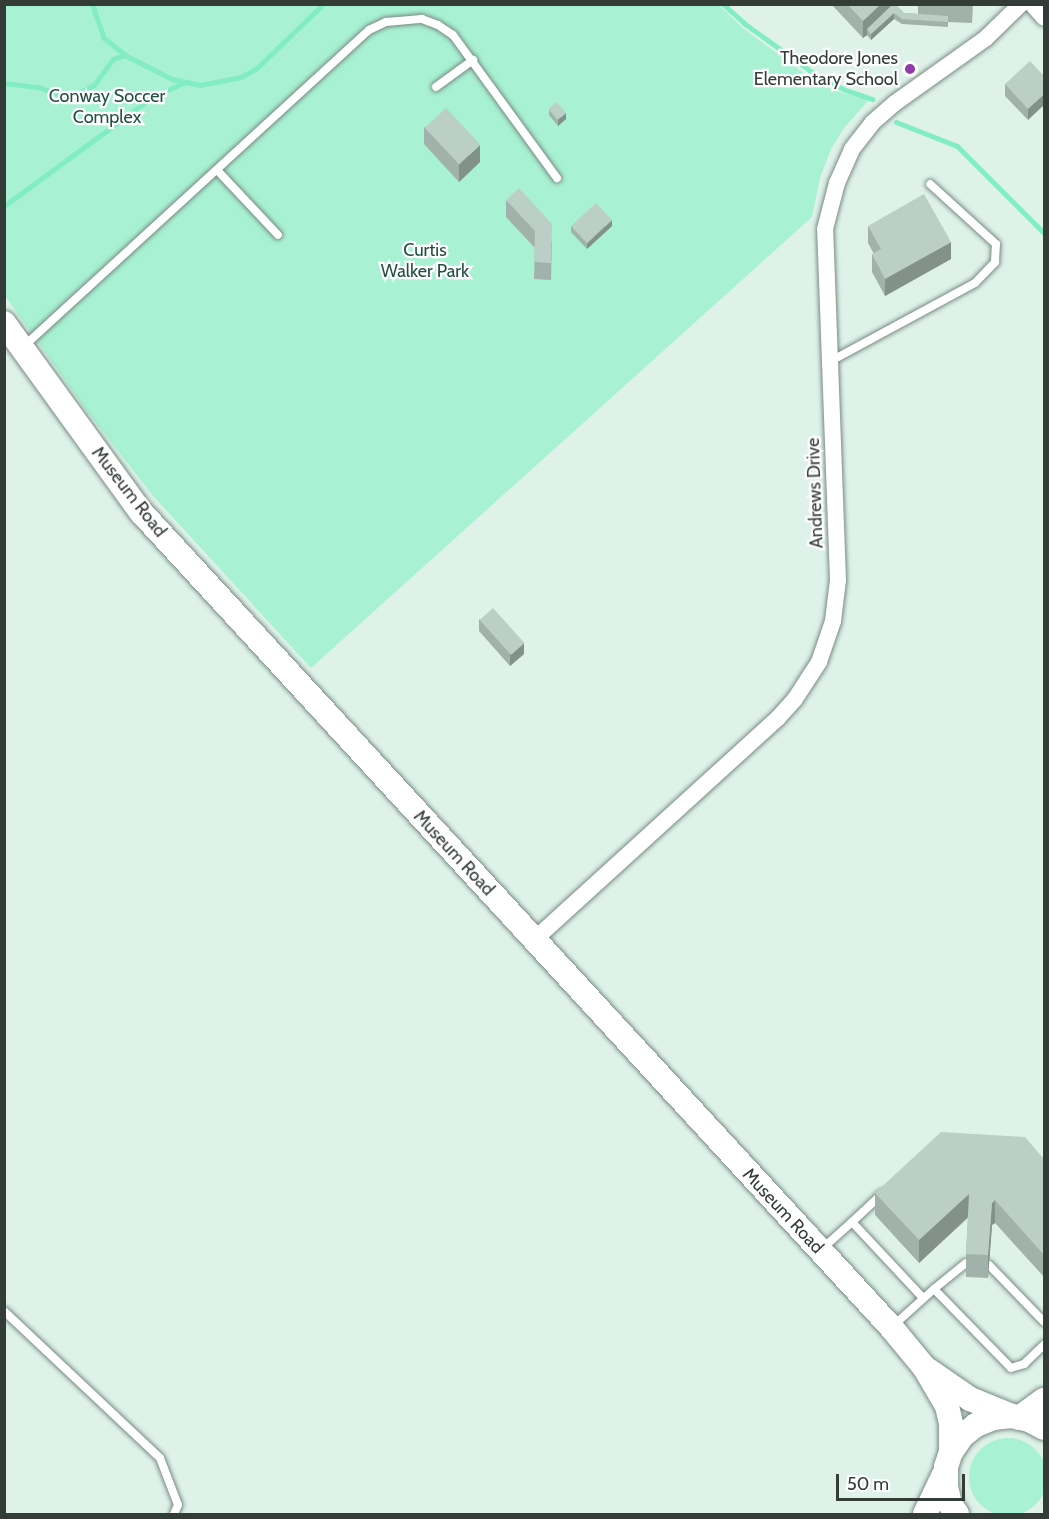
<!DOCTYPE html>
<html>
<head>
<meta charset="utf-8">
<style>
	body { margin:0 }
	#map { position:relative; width:1049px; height:1519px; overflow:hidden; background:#def2e9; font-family:Cabin,sans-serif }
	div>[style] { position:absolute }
	.green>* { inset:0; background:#a8f1d3 }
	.round { border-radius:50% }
	.stream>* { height:5px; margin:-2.5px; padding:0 2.5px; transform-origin:2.5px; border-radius:2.5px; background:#82ecc4 }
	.roads { filter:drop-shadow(0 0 2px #798b83) drop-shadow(0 0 2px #798b83) }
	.lane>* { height:8px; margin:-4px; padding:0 4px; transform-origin:4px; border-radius:4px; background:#fff }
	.street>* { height:16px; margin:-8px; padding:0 8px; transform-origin:8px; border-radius:8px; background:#fff }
	.secondary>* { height:24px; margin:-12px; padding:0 12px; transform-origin:12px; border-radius:12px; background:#fff }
	.wall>* { inset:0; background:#a1b2aa }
	.shaded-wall>* { inset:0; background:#83918b }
	.building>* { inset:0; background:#bbcfc6; transform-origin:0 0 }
	.dots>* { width:16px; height:16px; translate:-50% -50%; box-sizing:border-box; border:3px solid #fff; border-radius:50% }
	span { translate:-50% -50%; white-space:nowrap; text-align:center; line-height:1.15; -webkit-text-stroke:4.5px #fff; paint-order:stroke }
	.poi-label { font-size:18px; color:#343c38 }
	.right { translate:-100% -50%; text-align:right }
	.park-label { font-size:18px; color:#22503f }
	.street-label { font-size:18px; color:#343c38 }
	.frame { position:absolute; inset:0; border:6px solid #343c38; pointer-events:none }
	.scale { position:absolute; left:836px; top:1474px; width:129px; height:27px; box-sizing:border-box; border:3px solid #343c38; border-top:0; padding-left:8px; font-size:18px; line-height:21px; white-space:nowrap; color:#343c38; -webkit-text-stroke:4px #fff; paint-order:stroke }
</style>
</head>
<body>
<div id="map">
	<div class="green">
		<i style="clip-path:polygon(4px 5px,719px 5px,744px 29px,808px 76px,833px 90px,869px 100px,844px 128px,831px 149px,820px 178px,812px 217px,311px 668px,154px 497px,86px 410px,5px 296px)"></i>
		<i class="round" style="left:969px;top:1438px;width:78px;height:78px"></i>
	</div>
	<div class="stream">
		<i style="left:92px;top:4px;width:36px;rotate:71deg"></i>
		<i style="left:104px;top:38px;width:27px;rotate:39deg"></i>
		<i style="left:125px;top:55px;width:53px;rotate:27.1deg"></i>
		<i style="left:172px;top:79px;width:29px;rotate:12deg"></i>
		<i style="left:200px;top:85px;width:42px;rotate:-11deg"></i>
		<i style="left:241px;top:77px;width:18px;rotate:-29deg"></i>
		<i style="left:257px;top:68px;width:92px;rotate:-44.1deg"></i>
		<i style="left:723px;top:4px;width:30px;rotate:42deg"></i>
		<i style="left:745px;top:24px;width:87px;rotate:35.7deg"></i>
		<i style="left:816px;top:75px;width:30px;rotate:27deg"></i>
		<i style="left:843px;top:89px;width:31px;rotate:19deg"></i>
		<i style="left:4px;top:83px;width:34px;rotate:7deg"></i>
		<i style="left:38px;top:87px;width:24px;rotate:19deg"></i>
		<i style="left:61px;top:95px;width:17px;rotate:-7deg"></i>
		<i style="left:78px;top:93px;width:18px;rotate:-27deg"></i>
		<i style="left:94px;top:85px;width:32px;rotate:-54deg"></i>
		<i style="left:113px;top:59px;width:13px;rotate:-18deg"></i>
		<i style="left:896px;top:122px;width:66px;rotate:21.5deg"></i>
		<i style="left:957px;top:146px;width:123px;rotate:45deg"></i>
		<i style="left:4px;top:206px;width:186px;rotate:-36.3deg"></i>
		<i style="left:154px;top:96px;width:35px;rotate:-24deg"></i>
	</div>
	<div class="roads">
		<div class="lane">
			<i style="left:436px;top:87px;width:46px;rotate:-36.1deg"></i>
			<i style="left:217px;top:170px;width:89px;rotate:46.8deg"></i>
			<i style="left:23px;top:347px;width:469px;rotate:-42.5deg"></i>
			<i style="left:369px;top:30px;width:19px;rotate:-25deg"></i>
			<i style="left:386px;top:22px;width:36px;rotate:-5deg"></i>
			<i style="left:422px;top:19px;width:17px;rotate:21deg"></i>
			<i style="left:438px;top:25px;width:18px;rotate:34deg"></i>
			<i style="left:453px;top:35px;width:177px;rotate:54deg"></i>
			<i style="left:829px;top:362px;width:166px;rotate:-28.4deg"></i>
			<i style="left:975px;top:283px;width:29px;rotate:-46deg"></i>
			<i style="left:995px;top:262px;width:18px;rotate:-87deg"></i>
			<i style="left:996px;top:244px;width:89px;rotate:-137.7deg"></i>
			<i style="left:852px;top:1222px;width:41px;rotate:-43deg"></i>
			<i style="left:823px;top:1248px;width:39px;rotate:-42deg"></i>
			<i style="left:852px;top:1222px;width:104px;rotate:46.9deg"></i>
			<i style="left:989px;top:1265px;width:79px;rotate:46deg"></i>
			<i style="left:934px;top:1289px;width:41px;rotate:-39.1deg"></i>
			<i style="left:4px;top:1311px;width:214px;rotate:43.3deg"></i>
			<i style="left:160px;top:1458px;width:50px;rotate:69deg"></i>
			<i style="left:178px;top:1505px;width:10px;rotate:114deg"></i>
			<i style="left:894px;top:1325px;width:54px;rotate:-42deg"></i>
			<i style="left:934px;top:1289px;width:110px;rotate:45.7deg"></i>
			<i style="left:1011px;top:1368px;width:14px;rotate:-17deg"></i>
			<i style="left:1024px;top:1364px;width:28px;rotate:-44deg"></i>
		</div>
		<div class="street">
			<i style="left:1032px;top:4px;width:18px;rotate:49deg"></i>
			<i style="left:534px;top:940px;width:330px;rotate:-42.3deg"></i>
			<i style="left:778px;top:718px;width:25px;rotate:-48deg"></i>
			<i style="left:795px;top:699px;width:44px;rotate:-57deg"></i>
			<i style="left:819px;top:662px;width:43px;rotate:-71.1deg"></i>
			<i style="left:833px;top:621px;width:41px;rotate:-83deg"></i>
			<i style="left:838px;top:580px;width:351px;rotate:-92.1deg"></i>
			<i style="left:825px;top:229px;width:48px;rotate:-75.4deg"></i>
			<i style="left:837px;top:183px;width:37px;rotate:-66deg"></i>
			<i style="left:852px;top:149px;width:33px;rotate:-52deg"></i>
			<i style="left:872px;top:123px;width:30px;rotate:-41deg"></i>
			<i style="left:895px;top:103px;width:112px;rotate:-35.5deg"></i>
			<i style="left:986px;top:38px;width:49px;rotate:-44.2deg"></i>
		</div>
		<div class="secondary">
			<i style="left:4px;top:323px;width:233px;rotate:54.1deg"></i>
			<i style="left:141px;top:512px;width:1108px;rotate:47.38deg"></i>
			<i style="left:891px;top:1327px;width:52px;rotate:50.5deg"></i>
			<i style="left:924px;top:1367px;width:45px;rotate:59.5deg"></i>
			<i style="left:947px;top:1406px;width:18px;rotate:77deg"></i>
			<i style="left:951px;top:1424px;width:28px;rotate:90deg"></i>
			<i style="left:928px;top:1370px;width:51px;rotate:34.6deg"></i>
			<i style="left:970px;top:1399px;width:45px;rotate:22deg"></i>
			<i style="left:1019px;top:1418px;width:31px;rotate:-36deg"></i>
			<i style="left:925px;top:1514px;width:47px;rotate:-64.5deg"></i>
			<i style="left:957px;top:1514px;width:12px;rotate:-125deg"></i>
			<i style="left:950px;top:1504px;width:18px;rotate:-103deg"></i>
			<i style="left:946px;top:1486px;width:19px;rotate:-90deg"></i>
			<i style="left:946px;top:1467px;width:16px;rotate:-72deg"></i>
			<i style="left:951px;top:1452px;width:19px;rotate:-55deg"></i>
			<i style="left:962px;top:1436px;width:18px;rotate:-38deg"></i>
			<i style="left:976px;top:1425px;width:18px;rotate:-22deg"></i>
			<i style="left:993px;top:1418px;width:19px;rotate:-6deg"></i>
			<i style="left:1012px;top:1416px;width:17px;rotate:13deg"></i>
			<i style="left:1029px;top:1420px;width:17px;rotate:28deg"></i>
		</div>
	</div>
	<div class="wall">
		<i style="clip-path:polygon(833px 4px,899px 4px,897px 6px,904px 13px,918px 14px,918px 4px,973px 4px,972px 23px,948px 22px,948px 27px,902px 24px,894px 19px,871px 40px,867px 35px,863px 38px,833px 6px)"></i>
		<i style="clip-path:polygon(1044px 76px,1028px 120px,1005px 96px,1005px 84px)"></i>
		<i style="clip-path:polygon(549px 110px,566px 119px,558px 126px,549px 115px)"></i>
		<i style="clip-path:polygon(424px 127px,480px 162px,459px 182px,424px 144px)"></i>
		<i style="clip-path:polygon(506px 200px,552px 242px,551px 280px,534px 279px,535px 248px,506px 217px)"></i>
		<i style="clip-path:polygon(571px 226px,612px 226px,587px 249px,571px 232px)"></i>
		<i style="clip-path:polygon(868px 226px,951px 259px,885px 296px,872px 272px,872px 254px,874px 254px,868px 243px)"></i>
		<i style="clip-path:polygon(479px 619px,524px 654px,510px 666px,479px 631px)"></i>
		<i style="clip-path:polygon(1044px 1159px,1044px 1277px,995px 1223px,992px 1225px,988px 1278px,966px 1277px,966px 1254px,968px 1218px,919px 1263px,875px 1215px,875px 1193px)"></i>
	</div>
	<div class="shaded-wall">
		<i style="clip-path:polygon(881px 4px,899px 4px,870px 32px,867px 29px,867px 35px,863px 38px,863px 21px)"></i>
		<i style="clip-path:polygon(894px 13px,894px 19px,871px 40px,871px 34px)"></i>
		<i style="clip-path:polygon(1044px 94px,1044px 105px,1028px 120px,1028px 109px)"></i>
		<i style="clip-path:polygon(566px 113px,566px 119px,558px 126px,558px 120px)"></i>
		<i style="clip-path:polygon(480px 145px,480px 162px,459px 182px,459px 165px)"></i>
		<i style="clip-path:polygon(612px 220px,612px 226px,587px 249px,587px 244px)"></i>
		<i style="clip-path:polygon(951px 242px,951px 259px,885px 296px,885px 279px)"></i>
		<i style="clip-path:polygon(524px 643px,524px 654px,510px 666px,510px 654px)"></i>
		<i style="clip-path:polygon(969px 1194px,969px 1216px,919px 1263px,919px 1240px)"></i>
		<i style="clip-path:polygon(995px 1200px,995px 1223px,992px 1225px,988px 1278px,988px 1255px,992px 1203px)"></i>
	</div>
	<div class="building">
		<i style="clip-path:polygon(847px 4px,881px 4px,863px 21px)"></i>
		<i style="clip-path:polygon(893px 4px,895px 4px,904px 13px,948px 16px,948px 22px,902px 19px,894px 13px,871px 34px,867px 29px)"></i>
		<i style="clip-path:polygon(947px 4px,972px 4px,972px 6px)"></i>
		<i style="clip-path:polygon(1030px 61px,1044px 76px,1044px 94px,1028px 109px,1005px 84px)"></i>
		<i style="left:557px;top:102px;width:14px;height:11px;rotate:51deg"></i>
		<i style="left:446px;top:108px;width:50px;height:29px;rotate:47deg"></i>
		<i style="clip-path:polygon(519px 188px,552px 224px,551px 263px,534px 262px,535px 231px,506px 200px)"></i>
		<i style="clip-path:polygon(924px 194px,951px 242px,885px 279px,872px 254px,881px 249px,868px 226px)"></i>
		<i style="left:596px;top:203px;width:23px;height:34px;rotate:47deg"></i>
		<i style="left:493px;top:608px;width:47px;height:18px;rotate:48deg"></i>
		<i style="clip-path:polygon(941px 1132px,1025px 1137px,1044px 1159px,1044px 1255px,995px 1200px,992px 1203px,988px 1255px,966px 1254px,969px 1194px,919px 1240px,875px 1193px)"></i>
	</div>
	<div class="dots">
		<i style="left:910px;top:69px;background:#8f3ba9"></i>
	</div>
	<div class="poi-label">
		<span class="right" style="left:898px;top:69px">Theodore Jones<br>Elementary School</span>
	</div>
	<div class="park-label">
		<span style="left:107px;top:107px">Conway Soccer<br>Complex</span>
		<span style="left:425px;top:261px">Curtis<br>Walker Park</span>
	</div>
	<div class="street-label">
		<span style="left:129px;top:492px;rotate:52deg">Museum Road</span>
		<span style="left:815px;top:493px;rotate:-92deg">Andrews Drive</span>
		<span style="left:454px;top:853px;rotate:47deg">Museum Road</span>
		<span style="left:783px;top:1211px;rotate:47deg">Museum Road</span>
	</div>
	<div class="frame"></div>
	<div class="scale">50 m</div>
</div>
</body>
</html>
